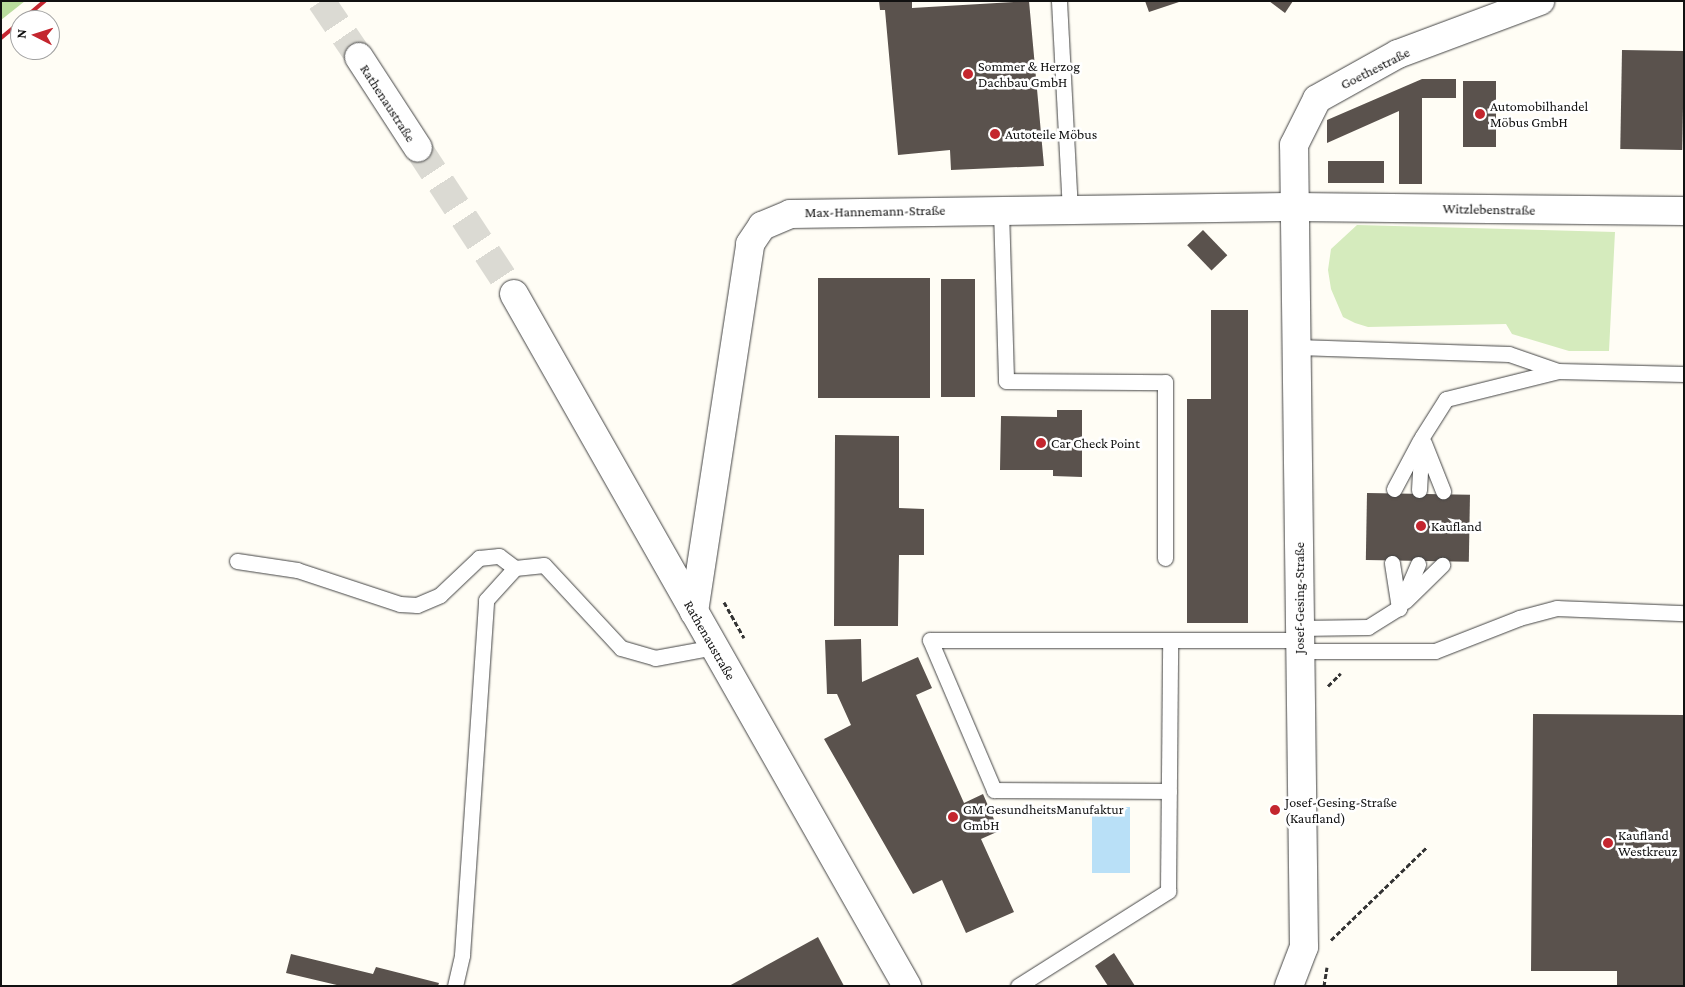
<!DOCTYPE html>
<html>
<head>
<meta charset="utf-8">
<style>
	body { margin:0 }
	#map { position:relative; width:1685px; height:987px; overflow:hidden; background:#fffdf5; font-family:"Crimson Pro",serif }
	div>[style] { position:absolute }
	.green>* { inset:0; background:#d5ebbd }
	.forest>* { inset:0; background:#b9dc9c }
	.water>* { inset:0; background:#b9e0f7; transform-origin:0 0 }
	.building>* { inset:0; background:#5a524d; transform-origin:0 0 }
	.minor-tunnel>* { height:28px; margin-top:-14px; transform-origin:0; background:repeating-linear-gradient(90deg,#dbdad3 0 28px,transparent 0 42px) }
	.path>* { height:3px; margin-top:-1.5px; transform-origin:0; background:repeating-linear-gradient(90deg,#333 0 5px,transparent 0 7.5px) }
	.roads { filter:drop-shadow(0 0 1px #444) drop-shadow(0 0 1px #444) }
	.service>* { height:15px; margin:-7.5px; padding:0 7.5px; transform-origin:7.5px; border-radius:7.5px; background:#fff }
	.minor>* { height:28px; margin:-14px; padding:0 14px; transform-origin:14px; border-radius:14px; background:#fff }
	.rail>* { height:4px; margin:-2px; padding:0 2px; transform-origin:2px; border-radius:2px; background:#c4262e }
	.dots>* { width:14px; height:14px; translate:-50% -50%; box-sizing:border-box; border:2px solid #fff; border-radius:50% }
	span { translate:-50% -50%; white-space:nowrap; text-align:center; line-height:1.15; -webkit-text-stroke:5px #fff; paint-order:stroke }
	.poi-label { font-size:14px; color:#111 }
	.left { translate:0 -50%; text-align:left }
	.street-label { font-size:14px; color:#111 }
	.frame { position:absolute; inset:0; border:2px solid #111; pointer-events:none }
	.north { position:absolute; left:10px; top:10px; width:50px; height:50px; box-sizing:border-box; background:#fff; border:1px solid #a0a0a0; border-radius:50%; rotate:275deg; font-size:14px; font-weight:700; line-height:20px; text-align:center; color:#111 }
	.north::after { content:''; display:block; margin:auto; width:18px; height:22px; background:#c4262e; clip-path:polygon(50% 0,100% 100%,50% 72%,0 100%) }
</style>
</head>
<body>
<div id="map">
	<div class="green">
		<i style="clip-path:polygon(1357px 225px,1615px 232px,1609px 351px,1569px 351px,1512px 334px,1506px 324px,1368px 327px,1355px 323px,1343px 317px,1331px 289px,1328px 270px,1331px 249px)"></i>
	</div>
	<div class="forest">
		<i style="clip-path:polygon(1px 1px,25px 1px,1px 20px)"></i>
	</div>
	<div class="water">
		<i style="left:1092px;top:807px;width:38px;height:66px"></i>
	</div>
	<div class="building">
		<i style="clip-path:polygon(879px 1px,912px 1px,912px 8px,1029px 1px,1044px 166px,951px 170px,950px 150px,898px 155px,885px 10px,880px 10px)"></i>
		<i style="clip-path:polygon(1145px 1px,1179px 1px,1179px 2px,1149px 12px)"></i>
		<i style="clip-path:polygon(1269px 1px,1293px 1px,1285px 13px)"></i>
		<i style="left:1622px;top:50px;width:62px;height:99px;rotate:1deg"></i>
		<i style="clip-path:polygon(1422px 79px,1456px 79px,1456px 98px,1422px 98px,1422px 184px,1399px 184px,1399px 111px,1327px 143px,1327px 120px)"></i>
		<i style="left:1463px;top:81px;width:33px;height:66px"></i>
		<i style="left:1328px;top:161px;width:56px;height:22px"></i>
		<i style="left:1203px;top:230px;width:35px;height:22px;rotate:46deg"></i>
		<i style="left:930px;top:278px;width:120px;height:112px;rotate:90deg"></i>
		<i style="left:941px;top:279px;width:34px;height:118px"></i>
		<i style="clip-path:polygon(1211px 310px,1248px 310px,1248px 623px,1187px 623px,1187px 399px,1211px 399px)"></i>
		<i style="clip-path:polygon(1057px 410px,1082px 410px,1082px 477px,1053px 476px,1053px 470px,1000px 470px,1001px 416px,1057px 417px)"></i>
		<i style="clip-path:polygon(835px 435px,899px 436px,899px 508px,924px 509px,924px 555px,899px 555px,898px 626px,834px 626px)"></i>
		<i style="left:1367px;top:493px;width:103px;height:67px;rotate:1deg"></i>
		<i style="clip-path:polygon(861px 639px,862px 682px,918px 657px,932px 688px,916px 695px,964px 803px,983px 794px,999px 831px,981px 839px,1014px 912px,966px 933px,942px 880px,913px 894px,824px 739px,851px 725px,837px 694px,827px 694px,825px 640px)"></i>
		<i style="clip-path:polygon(1533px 714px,1684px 715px,1684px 986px,1617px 986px,1617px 971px,1531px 971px)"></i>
		<i style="clip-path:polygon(818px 937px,844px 986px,729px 986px)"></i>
		<i style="clip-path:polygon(1114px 953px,1135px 986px,1108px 986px,1095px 966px)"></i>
		<i style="clip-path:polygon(291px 954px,373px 974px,376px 967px,439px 983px,438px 986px,341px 986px,286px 973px)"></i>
	</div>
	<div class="minor-tunnel">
		<i style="left:321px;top:1px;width:68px;rotate:55.8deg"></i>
		<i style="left:418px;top:148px;width:175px;rotate:56.7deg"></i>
	</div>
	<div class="path">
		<i style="left:724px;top:602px;width:41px;rotate:60.9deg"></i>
		<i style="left:1328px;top:686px;width:18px;rotate:-45deg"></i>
		<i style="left:1331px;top:940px;width:134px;rotate:-44.1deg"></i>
		<i style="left:1324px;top:986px;width:19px;rotate:-81deg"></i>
	</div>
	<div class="roads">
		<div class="service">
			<i style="left:1059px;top:1px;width:208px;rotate:87deg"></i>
			<i style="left:1001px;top:210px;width:171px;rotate:88.3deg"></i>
			<i style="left:1006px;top:381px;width:159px;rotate:0.4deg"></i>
			<i style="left:1165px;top:382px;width:176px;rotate:90deg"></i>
			<i style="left:1297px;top:347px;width:212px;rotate:1.9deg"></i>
			<i style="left:1509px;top:354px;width:52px;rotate:19.1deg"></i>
			<i style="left:1424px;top:443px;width:52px;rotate:68.4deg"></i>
			<i style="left:1394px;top:489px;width:55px;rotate:-62deg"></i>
			<i style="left:1419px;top:490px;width:53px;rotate:-86.8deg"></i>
			<i style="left:1422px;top:437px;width:45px;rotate:-57.7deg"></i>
			<i style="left:1446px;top:399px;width:115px;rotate:-14deg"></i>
			<i style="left:1558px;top:371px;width:126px;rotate:1.4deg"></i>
			<i style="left:237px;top:561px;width:61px;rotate:8.5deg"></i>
			<i style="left:297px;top:570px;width:108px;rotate:18.3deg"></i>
			<i style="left:400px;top:604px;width:17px;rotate:3deg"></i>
			<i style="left:417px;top:605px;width:25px;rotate:-23deg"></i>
			<i style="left:440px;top:595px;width:54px;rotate:-43.5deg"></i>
			<i style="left:479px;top:558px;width:20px;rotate:-6deg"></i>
			<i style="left:499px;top:556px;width:20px;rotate:37deg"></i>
			<i style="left:1392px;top:563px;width:46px;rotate:81.2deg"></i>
			<i style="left:1405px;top:601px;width:52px;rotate:-44.2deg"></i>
			<i style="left:1299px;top:628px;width:69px;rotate:-0.8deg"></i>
			<i style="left:1368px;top:627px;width:36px;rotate:-32deg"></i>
			<i style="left:1399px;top:608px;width:48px;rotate:-66.6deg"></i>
			<i style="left:1299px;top:651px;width:136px"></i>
			<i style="left:1435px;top:651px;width:90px;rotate:-21.4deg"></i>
			<i style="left:1519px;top:618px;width:39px;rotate:-15deg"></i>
			<i style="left:1557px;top:608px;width:127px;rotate:2.3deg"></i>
			<i style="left:1169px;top:791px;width:175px;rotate:-179.7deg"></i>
			<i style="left:994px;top:790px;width:163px;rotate:-113.1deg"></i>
			<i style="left:930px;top:640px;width:369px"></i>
			<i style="left:455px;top:986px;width:32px;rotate:-77deg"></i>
			<i style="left:462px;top:955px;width:356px;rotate:-86.1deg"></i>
			<i style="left:486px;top:600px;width:43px;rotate:-47.8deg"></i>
			<i style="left:515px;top:568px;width:29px;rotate:-6deg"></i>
			<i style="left:544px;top:565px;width:113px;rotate:47.1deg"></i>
			<i style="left:621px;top:648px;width:35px;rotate:16deg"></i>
			<i style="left:655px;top:658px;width:61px;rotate:-10.4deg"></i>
			<i style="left:1018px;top:986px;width:178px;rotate:-32.3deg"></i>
			<i style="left:1168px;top:891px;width:251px;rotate:-89.5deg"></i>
		</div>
		<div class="minor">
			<i style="left:359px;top:57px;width:108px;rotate:57deg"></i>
			<i style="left:514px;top:294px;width:796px;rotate:60.41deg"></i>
			<i style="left:694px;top:612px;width:372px;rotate:-81.3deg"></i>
			<i style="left:750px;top:244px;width:22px;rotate:-56deg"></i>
			<i style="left:762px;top:226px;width:30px;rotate:-23deg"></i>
			<i style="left:790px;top:214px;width:504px;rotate:-0.8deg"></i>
			<i style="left:1294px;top:207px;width:390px;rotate:0.6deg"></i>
			<i style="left:1289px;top:986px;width:42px;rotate:-69deg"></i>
			<i style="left:1304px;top:947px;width:802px;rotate:-90.71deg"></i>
			<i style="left:1294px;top:145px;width:51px;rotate:-63.4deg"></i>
			<i style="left:1317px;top:99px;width:93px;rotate:-29.1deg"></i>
			<i style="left:1398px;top:54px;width:152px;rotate:-20.5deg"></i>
		</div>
	</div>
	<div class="rail">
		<i style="left:22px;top:20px;width:30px;rotate:-40deg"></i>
		<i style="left:1px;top:38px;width:25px;rotate:-40deg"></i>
	</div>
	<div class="dots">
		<i style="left:968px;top:74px;background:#c4262e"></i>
		<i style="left:1480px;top:114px;background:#c4262e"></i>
		<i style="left:995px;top:134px;background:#c4262e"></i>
		<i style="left:1041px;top:443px;background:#c4262e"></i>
		<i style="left:1421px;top:526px;background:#c4262e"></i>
		<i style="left:1275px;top:810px;background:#c4262e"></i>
		<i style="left:953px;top:817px;background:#c4262e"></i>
		<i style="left:1608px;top:843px;background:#c4262e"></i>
	</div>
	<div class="poi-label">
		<span class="left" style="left:978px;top:74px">Sommer &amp; Herzog<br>Dachbau GmbH</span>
		<span class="left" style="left:1490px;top:114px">Automobilhandel<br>Möbus GmbH</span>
		<span class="left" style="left:1005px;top:134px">Autoteile Möbus</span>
		<span class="left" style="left:1051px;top:443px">Car Check Point</span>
		<span class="left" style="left:1431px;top:526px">Kaufland</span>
		<span class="left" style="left:1285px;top:810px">Josef-Gesing-Straße<br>(Kaufland)</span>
		<span class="left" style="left:963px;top:817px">GM GesundheitsManufaktur<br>GmbH</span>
		<span class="left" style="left:1618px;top:843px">Kaufland<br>Westkreuz</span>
	</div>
	<div class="street-label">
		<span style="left:1375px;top:68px;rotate:-27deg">Goethestraße</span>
		<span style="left:388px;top:103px;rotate:57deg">Rathenaustraße</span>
		<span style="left:1489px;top:209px;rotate:1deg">Witzlebenstraße</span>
		<span style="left:875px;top:211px;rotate:-1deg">Max-Hannemann-Straße</span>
		<span style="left:1299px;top:598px;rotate:-90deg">Josef-Gesing-Straße</span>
		<span style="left:710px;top:640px;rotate:60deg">Rathenaustraße</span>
	</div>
	<div class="frame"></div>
	<div class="north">N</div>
</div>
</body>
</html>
